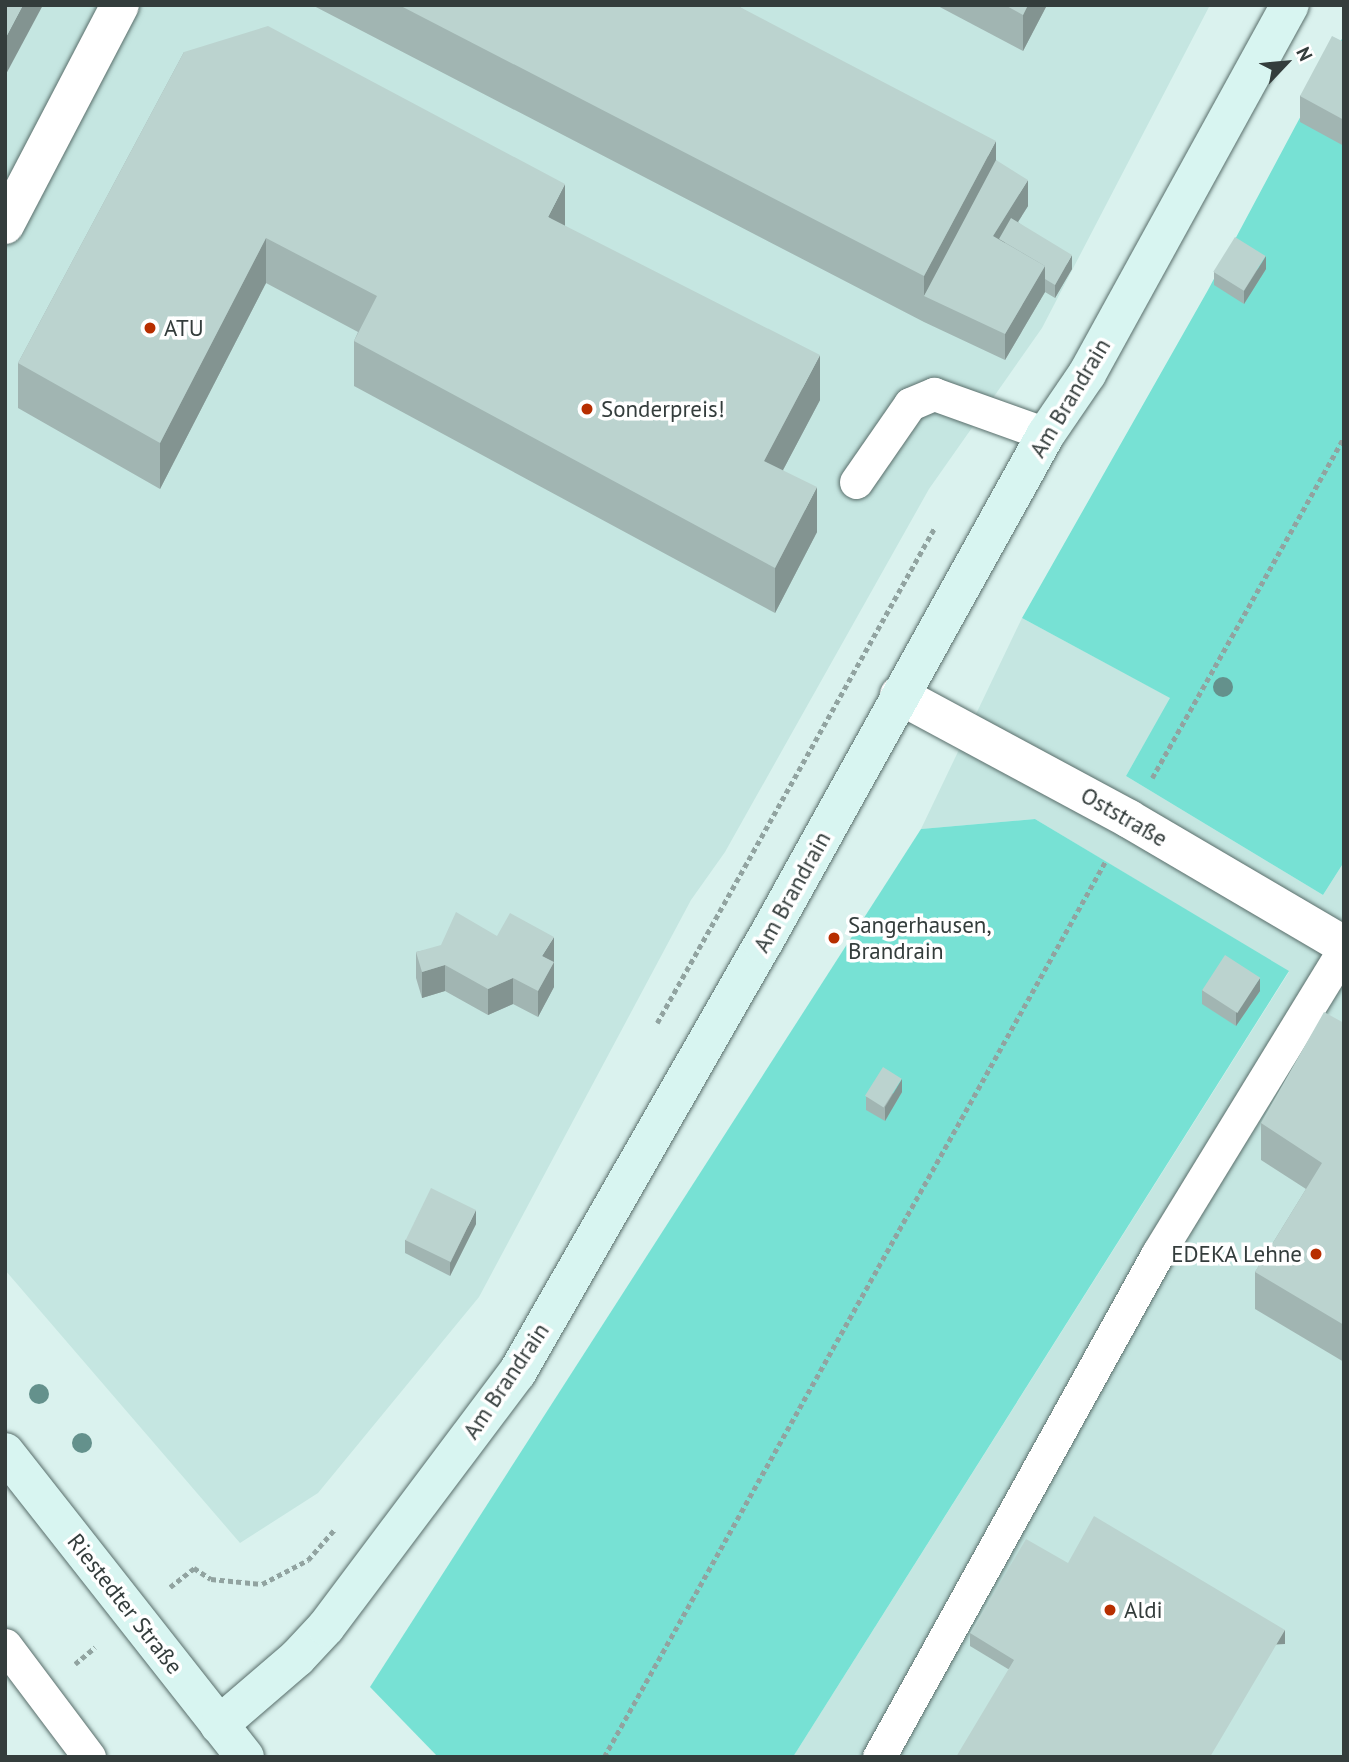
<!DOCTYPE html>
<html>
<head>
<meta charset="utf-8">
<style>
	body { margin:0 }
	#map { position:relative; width:1349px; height:1762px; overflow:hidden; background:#daf2ee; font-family:"PT Sans",sans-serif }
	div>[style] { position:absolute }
	.built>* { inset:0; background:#c5e6e1 }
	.green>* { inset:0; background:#77e1d4 }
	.path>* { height:4.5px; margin-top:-2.25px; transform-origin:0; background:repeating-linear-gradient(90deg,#91a3a0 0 5px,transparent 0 8.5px) }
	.roads { filter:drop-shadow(0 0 2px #596e6b) drop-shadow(0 0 2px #596e6b) }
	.service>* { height:33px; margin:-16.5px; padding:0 16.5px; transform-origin:16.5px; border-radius:16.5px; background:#fff }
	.minor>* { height:38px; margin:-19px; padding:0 19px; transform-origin:19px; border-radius:19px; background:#fff }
	.secondary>* { height:38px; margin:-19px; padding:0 19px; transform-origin:19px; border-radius:19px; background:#d8f5f1 }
	.trees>* { width:20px; height:20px; margin:-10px; border-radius:50%; background:#64918c }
	.wall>* { inset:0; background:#a1b5b2 }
	.shaded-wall>* { inset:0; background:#839491; transform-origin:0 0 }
	.building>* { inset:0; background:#bbd3cf; transform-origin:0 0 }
	.dots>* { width:19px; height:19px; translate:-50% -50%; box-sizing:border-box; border:4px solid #fff; border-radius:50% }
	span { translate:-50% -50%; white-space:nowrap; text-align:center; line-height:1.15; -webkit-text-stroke:7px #fff; paint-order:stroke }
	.poi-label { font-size:23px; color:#343d3c }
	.left { translate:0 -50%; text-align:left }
	.right { translate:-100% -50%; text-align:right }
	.street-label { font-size:23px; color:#343d3c }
	.frame { position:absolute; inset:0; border:7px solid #343d3c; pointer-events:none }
	.north { position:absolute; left:1251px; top:28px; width:70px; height:70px; -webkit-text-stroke:5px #fff; paint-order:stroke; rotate:64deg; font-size:19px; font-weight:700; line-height:28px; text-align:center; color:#343d3c }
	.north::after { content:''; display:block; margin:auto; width:24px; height:32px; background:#343d3c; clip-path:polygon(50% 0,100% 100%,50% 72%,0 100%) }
</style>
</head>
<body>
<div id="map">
	<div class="built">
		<i style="clip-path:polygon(5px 5px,1210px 5px,1042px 328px,929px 489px,725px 852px,691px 900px,479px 1297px,318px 1493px,240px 1543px,5px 1270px)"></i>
		<i style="clip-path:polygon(1022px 618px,1171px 698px,1126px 776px,1323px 895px,1344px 862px,1344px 1757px,793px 1757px,1289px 972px,1035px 819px,921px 829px)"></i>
	</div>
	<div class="green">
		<i style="clip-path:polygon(1344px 35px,1344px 862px,1323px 895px,1126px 776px,1170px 698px,1022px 618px,1208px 290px)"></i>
		<i style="clip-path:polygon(1035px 819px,1289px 971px,793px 1757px,438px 1757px,370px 1687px,921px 829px)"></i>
	</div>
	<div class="path">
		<i style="left:1152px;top:778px;width:391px;rotate:-60.6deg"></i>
		<i style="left:657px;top:1023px;width:569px;rotate:-60.73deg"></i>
		<i style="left:170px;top:1587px;width:31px;rotate:-38deg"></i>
		<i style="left:194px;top:1568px;width:20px;rotate:33deg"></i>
		<i style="left:211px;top:1579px;width:51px;rotate:5.6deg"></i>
		<i style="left:262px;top:1584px;width:52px;rotate:-27.6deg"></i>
		<i style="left:308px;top:1560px;width:40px;rotate:-49deg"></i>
		<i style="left:75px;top:1664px;width:26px;rotate:-40deg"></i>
		<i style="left:604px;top:1757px;width:1026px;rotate:-60.76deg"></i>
	</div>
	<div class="roads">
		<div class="service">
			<i style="left:856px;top:482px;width:95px;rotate:-55.3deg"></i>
			<i style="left:910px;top:404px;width:26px;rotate:-23deg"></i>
			<i style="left:934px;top:394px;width:119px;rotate:19.7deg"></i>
			<i style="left:5px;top:1645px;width:140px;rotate:53.1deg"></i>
			<i style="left:879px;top:1757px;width:576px;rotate:-61.03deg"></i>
			<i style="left:1158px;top:1253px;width:356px;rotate:-58.5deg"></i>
		</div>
		<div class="minor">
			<i style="left:5px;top:225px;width:248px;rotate:-62.4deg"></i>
			<i style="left:899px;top:695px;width:261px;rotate:28.3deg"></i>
			<i style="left:1129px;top:819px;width:249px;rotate:30.4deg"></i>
		</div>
		<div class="secondary">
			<i style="left:5px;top:1452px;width:388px;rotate:51.8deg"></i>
			<i style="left:219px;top:1725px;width:103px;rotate:-40.7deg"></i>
			<i style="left:297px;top:1658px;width:42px;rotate:-46.9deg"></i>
			<i style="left:326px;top:1627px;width:318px;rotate:-53.1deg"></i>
			<i style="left:517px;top:1373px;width:495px;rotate:-60.2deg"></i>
			<i style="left:763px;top:944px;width:583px;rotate:-60.97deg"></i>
			<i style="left:1046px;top:434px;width:73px;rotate:-55.7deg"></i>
			<i style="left:1087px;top:374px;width:421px;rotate:-61.2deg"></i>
		</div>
	</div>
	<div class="trees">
		<i style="left:1223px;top:687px"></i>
		<i style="left:39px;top:1394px"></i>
		<i style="left:82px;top:1443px"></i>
	</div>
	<div class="wall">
		<i style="clip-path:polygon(312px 5px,736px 5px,996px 160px,1028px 206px,1018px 222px,1072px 269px,1055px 298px,1045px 292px,1005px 360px,924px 322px)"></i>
		<i style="clip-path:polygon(936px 5px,1047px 5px,1023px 51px)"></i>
		<i style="clip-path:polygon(1344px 42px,1344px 146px,1300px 122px,1300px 96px)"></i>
		<i style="clip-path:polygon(184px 52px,565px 226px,820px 400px,783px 470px,817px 532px,775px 613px,354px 386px,354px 341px,358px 332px,266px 283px,160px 489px,18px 408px,18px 363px)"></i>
		<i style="clip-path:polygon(1266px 269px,1244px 304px,1214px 285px,1214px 272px)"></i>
		<i style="clip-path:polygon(497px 936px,554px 961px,554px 987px,538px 1017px,513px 1004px,488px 1015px,445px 991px,422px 998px,416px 978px,416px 952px)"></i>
		<i style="clip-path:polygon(1202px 990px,1260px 991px,1236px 1026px,1202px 1004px)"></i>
		<i style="clip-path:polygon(1344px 1023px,1344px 1362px,1255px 1309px,1255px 1272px,1306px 1189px,1261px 1160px,1261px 1123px)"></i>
		<i style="clip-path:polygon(902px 1092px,885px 1121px,866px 1110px,866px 1097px)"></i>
		<i style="clip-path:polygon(476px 1224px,450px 1276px,405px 1253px,405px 1240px)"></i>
		<i style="clip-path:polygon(1068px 1563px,1285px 1644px,1008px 1669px,970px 1646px,970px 1633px)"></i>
	</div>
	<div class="shaded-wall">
		<i style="clip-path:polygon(23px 5px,43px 5px,5px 76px,5px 39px)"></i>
		<i style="clip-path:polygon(1028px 5px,1047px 5px,1023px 51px,1023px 15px)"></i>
		<i style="clip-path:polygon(996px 141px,996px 186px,924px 296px,924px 276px)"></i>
		<i style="clip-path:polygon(1028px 180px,1028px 206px,999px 252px,993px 236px)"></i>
		<i style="clip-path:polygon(565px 184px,565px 229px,548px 217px)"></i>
		<i style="clip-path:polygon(266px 238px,266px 283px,160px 489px,160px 443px)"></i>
		<i style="clip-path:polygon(1072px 255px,1072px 269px,1055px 298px,1055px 285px)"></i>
		<i style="clip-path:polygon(1266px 256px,1266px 269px,1244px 304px,1244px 291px)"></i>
		<i style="clip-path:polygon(1045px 266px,1045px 292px,1005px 360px,1005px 334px)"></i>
		<i style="clip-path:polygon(820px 355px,820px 400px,764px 506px,764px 461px)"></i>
		<i style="clip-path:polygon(817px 487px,817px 532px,775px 613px,775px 568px)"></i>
		<i style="clip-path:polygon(554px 937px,554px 963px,542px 956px)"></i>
		<i style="clip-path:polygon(554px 962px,554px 987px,538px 1017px,538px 991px)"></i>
		<i style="clip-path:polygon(445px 965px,445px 991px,422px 998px,422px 972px)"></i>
		<i style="clip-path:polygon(513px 978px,513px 1004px,488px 1015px,488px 989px)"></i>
		<i style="clip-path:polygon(1260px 978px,1260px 991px,1236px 1026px,1236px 1012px)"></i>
		<i style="clip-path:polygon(902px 1079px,902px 1092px,885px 1121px,885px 1107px)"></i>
		<i style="clip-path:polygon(476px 1210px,476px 1224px,450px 1276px,450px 1263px)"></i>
		<i style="left:1285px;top:1630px;width:14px;height:147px;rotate:90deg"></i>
	</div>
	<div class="building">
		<i style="clip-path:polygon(5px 5px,23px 5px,5px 39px)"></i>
		<i style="clip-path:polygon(399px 5px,736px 5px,996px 141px,924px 276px)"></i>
		<i style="clip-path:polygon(1005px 5px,1028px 5px,1023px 15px)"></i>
		<i style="clip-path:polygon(268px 26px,565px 184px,548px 217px,820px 355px,764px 461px,817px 487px,775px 568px,354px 341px,377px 296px,266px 238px,160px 443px,18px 363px,184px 52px)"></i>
		<i style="clip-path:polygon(1332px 36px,1344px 42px,1344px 120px,1300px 96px)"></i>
		<i style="clip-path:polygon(996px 160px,1028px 180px,993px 236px,1045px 266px,1005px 334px,924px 296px)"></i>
		<i style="clip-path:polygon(1011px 218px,1072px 255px,1055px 285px,1045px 279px,1045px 266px,999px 239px)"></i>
		<i style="left:1235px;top:237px;width:36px;height:41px;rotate:32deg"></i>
		<i style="clip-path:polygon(456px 912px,497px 936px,510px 913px,554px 937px,542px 956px,554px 962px,538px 991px,513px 978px,488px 989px,445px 965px,422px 972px,416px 952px,441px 945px)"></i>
		<i style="left:1225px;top:955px;width:42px;height:42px;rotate:33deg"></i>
		<i style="clip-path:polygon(1324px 1012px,1344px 1023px,1344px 1325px,1255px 1272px,1322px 1163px,1261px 1123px)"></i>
		<i style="left:883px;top:1067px;width:22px;height:34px;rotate:32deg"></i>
		<i style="left:431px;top:1188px;width:50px;height:58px;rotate:26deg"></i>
		<i style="clip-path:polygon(1094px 1516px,1285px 1630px,1210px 1757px,956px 1757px,1014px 1660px,970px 1633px,1026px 1539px,1068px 1563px)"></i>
	</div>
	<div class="dots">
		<i style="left:150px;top:328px;background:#b72e00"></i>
		<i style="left:587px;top:409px;background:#b72e00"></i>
		<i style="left:834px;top:938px;background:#b72e00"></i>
		<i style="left:1316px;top:1254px;background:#b72e00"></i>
		<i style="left:1110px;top:1610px;background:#b72e00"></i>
	</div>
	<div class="poi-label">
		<span class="left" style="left:164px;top:328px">ATU</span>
		<span class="left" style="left:601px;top:409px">Sonderpreis!</span>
		<span class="left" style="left:848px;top:938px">Sangerhausen,<br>Brandrain</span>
		<span class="right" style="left:1302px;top:1254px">EDEKA Lehne</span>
		<span class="left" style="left:1124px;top:1610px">Aldi</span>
	</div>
	<div class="street-label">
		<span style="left:1070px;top:398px;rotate:-59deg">Am Brandrain</span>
		<span style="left:1124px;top:817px;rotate:30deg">Oststraße</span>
		<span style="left:792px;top:892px;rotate:-61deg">Am Brandrain</span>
		<span style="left:506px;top:1381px;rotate:-56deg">Am Brandrain</span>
		<span style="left:125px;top:1604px;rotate:52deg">Riestedter Straße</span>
	</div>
	<div class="frame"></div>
	<div class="north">N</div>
</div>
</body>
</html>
